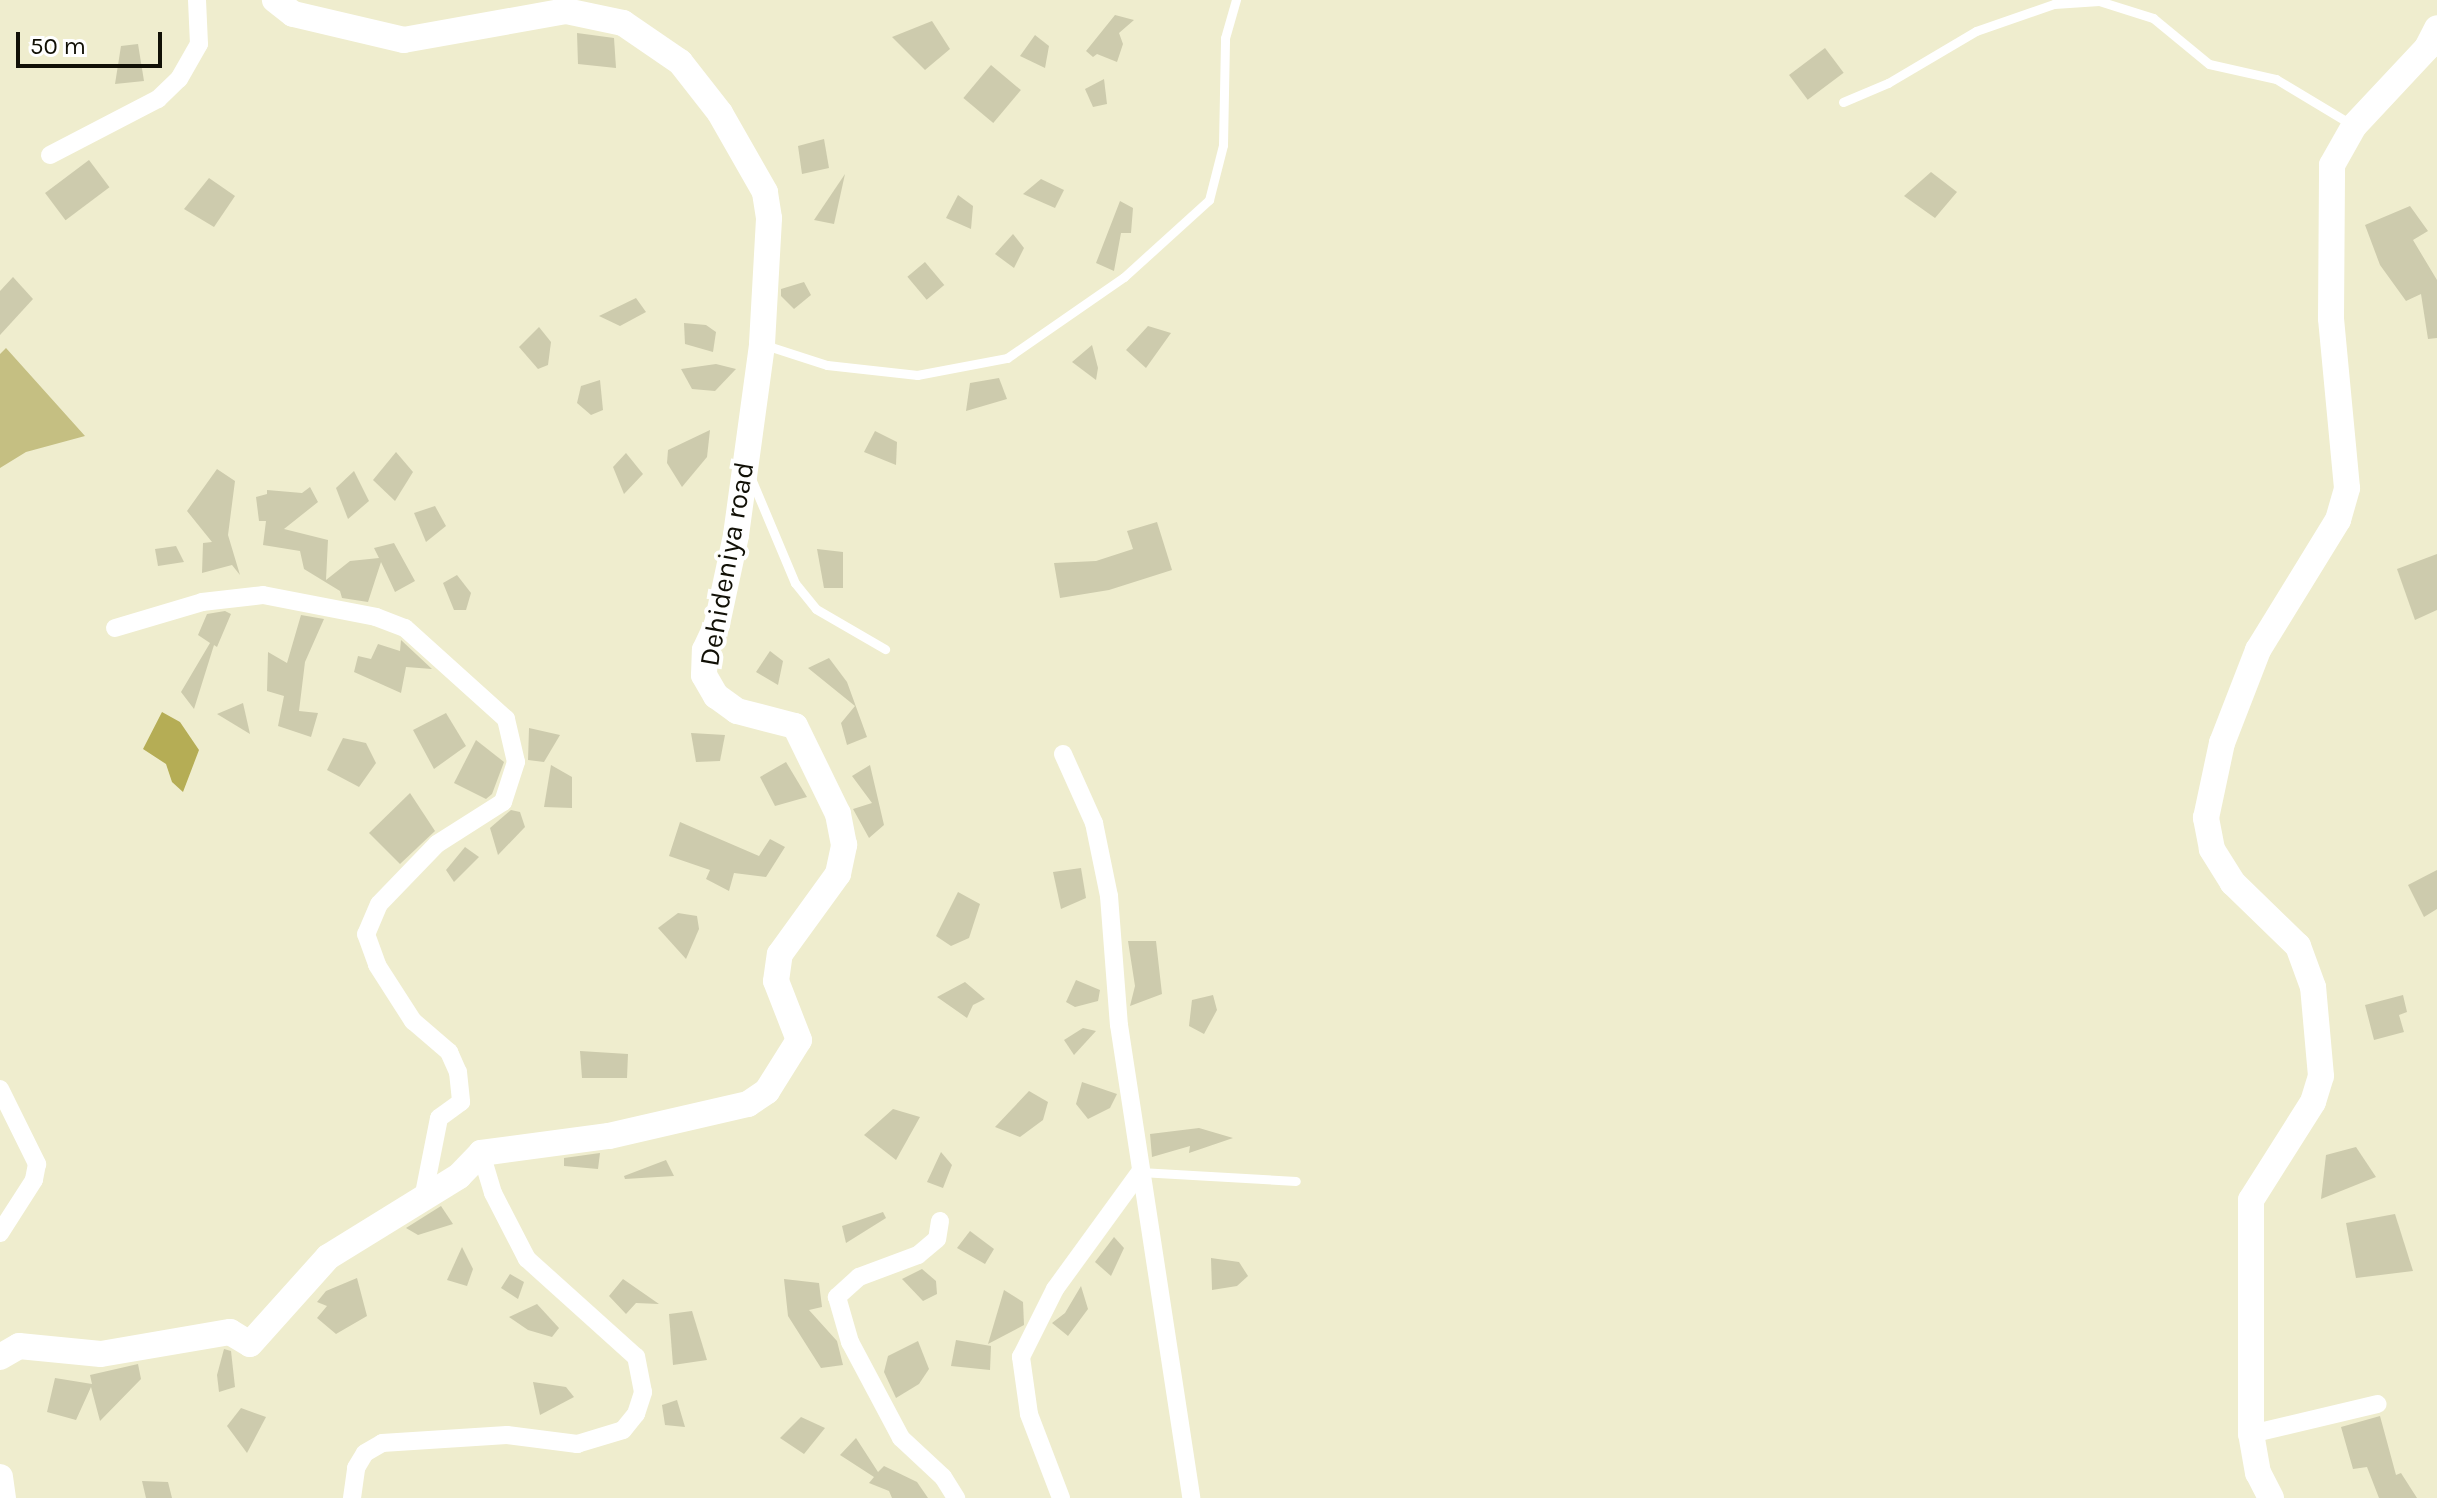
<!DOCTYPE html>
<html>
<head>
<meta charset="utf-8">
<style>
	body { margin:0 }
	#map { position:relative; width:2437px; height:1498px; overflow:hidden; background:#efedce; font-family:Karla,sans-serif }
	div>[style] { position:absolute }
	.green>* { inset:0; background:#c5bf82 }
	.water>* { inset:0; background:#b5ad55 }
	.building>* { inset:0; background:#cdcbad; transform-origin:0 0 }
	.lane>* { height:9px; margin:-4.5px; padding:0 4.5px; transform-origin:4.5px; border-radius:4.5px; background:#fff }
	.street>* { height:18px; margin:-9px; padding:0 9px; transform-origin:9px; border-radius:9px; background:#fff }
	.secondary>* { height:26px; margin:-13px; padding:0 13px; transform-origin:13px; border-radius:13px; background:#fff }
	span { translate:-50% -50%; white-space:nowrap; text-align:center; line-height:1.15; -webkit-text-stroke:8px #fff; paint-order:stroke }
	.street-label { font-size:28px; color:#111006 }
	.scale { position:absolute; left:16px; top:32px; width:146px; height:36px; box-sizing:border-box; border:4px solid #111006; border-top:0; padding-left:10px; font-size:24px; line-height:28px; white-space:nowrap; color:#111006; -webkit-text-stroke:6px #fff; paint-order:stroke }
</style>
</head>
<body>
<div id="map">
	<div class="green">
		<i style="clip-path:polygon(6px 348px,85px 436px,26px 452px,0 468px,0 354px)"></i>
	</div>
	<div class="water">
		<i style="clip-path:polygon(162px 712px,180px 722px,199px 750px,183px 792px,172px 782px,166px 764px,143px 749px)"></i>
	</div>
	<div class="building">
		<i style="clip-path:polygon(1115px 15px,1134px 20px,1119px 33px,1123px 44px,1117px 62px,1097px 54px,1093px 57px,1086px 51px)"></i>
		<i style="clip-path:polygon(932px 21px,950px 49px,925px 70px,892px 37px)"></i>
		<i style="clip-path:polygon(577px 33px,614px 38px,616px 68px,578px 64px)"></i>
		<i style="clip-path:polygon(1035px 35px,1049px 46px,1045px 68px,1020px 56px)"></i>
		<i style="clip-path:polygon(138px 44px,144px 81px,115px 84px,121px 46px)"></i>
		<i style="left:1825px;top:48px;width:31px;height:45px;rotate:53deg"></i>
		<i style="left:991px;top:65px;width:39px;height:43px;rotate:40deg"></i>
		<i style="clip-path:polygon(1104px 79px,1107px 104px,1093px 107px,1085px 89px)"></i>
		<i style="clip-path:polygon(824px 139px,829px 168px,802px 174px,798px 146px)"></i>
		<i style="left:89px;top:160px;width:34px;height:55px;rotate:53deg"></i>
		<i style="clip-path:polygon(1931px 172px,1957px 192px,1935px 218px,1904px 196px)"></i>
		<i style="clip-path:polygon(845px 174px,834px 224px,814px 220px)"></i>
		<i style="clip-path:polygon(209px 178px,235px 196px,214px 227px,184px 209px)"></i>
		<i style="clip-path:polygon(1041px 179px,1064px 190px,1055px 208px,1023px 194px)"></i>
		<i style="clip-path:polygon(958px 195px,973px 206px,971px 229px,946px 218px)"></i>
		<i style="clip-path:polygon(1120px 201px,1133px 208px,1131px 233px,1121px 233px,1114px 271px,1096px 263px)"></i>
		<i style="clip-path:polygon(2410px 206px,2428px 231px,2413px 240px,2437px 280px,2437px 338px,2428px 339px,2421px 294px,2406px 301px,2380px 265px,2365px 225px)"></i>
		<i style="clip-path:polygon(1013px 234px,1024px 248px,1014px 268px,995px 254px)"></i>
		<i style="left:925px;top:262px;width:30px;height:23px;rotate:50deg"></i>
		<i style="clip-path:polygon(13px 277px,33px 299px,0 335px,0 291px)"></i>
		<i style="clip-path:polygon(804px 282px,811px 295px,794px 309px,781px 296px,781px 289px)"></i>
		<i style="clip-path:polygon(636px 298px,646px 312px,620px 326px,599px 316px)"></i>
		<i style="clip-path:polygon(684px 323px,706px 325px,716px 332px,713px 352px,685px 344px)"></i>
		<i style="clip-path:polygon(1148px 326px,1171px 333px,1146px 368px,1126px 350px)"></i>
		<i style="clip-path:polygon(539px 327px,551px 342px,548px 365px,538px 369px,519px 347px)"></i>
		<i style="clip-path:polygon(1092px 345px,1098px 368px,1096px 380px,1072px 362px)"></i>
		<i style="clip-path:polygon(716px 364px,736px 369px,715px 391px,692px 389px,681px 369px)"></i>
		<i style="clip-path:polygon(999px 378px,1007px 399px,966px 411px,970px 383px)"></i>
		<i style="clip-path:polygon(600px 380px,603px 410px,591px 415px,577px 403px,581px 386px)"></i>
		<i style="clip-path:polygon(710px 430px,707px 457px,682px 487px,667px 463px,668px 450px)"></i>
		<i style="clip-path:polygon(875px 431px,897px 442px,896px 465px,864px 452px)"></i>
		<i style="clip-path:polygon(396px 452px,413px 472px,395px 501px,373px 480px)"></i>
		<i style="clip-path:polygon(626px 453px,643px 474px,624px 494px,613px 467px)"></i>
		<i style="clip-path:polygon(217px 469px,235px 481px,228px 535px,240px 575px,232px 565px,202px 573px,203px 543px,212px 542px,187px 511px)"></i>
		<i style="clip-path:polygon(354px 471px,369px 501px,348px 519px,336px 488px)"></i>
		<i style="clip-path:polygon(310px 487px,318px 502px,284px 529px,328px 540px,326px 580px,350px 561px,379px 558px,374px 548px,394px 543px,415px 581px,395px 592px,381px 562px,368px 602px,342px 598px,340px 591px,304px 569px,300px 551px,263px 545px,266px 521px,259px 521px,256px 497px,267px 494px,267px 490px,302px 493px)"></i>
		<i style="clip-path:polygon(435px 506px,446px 526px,426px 542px,414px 513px)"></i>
		<i style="clip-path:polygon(1157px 522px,1172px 570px,1109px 590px,1060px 598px,1054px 563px,1096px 561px,1133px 549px,1127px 531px)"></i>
		<i style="clip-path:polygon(176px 546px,184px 562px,158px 566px,155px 549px)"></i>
		<i style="clip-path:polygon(817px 549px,843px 552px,843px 588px,824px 588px)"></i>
		<i style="clip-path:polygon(2437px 554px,2437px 610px,2415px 620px,2397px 569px)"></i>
		<i style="clip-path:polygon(457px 575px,471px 593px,466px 610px,454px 610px,443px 583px)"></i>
		<i style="clip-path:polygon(225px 611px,231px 614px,217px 647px,214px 645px,194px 709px,181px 692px,210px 643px,198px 635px,207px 614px)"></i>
		<i style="clip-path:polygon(301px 615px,324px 619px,305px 662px,299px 711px,318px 713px,311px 737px,278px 726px,284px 696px,267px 691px,268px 652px,287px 663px)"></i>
		<i style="clip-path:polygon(401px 640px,432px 669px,406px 667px,401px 693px,354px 672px,358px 656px,371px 659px,378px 644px,400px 651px)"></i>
		<i style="clip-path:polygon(770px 651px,783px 661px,778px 685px,756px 672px)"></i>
		<i style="clip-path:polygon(829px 658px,847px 682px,867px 737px,847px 745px,841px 723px,855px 706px,808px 668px)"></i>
		<i style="clip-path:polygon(243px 703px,250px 734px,217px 714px)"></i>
		<i style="clip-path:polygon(446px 713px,466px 746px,434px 769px,413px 730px)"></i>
		<i style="clip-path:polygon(529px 728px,560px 735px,544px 762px,528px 760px)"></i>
		<i style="clip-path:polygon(691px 733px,725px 735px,720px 761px,696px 762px)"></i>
		<i style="clip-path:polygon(343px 738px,366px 743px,376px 763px,359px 787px,327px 770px)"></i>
		<i style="clip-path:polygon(476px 740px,504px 762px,492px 794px,486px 799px,454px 783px)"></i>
		<i style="clip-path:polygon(786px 762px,807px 797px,775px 806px,760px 777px)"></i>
		<i style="clip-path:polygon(551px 765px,572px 777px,572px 808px,544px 807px)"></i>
		<i style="clip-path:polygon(870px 765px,884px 825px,869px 838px,853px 809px,872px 803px,852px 776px)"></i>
		<i style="clip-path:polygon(410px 793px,435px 831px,400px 864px,369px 833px)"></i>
		<i style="clip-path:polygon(511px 810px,520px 812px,525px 827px,498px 855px,490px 828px)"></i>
		<i style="clip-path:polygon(680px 822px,759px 856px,770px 839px,785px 847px,766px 877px,734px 873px,729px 891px,706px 879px,710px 870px,669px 856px)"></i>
		<i style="clip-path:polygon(465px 847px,479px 857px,454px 882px,446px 870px)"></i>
		<i style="clip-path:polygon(1081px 868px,1086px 898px,1061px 909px,1053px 872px)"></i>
		<i style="clip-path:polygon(2437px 870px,2437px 909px,2424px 917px,2408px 885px)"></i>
		<i style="clip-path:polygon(958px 892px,980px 904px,969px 938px,951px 946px,936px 936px)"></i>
		<i style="clip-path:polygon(678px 913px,697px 916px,699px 929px,686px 959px,658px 928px)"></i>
		<i style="clip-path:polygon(1128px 941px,1156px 941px,1162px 994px,1130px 1006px,1135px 986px)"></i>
		<i style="clip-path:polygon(1076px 980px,1100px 990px,1098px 1001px,1075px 1007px,1066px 1002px)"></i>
		<i style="clip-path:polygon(965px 982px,985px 999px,973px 1005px,967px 1018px,937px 997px)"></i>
		<i style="clip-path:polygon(1213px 995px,1217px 1010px,1204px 1034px,1189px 1026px,1192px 1000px)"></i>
		<i style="clip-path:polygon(2403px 995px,2407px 1012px,2399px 1015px,2404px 1032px,2374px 1040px,2365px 1005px)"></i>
		<i style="clip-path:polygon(1083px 1028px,1096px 1031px,1074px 1055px,1064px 1040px)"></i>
		<i style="clip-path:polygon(580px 1051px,628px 1054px,627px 1078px,582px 1078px)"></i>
		<i style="clip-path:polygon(1082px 1082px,1117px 1094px,1110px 1108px,1088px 1119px,1076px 1104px)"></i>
		<i style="clip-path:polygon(1029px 1091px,1048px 1102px,1043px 1120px,1020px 1137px,995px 1127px)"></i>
		<i style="clip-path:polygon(893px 1109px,920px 1117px,896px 1160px,864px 1135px)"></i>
		<i style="clip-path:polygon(1199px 1128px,1233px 1138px,1189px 1153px,1190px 1146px,1152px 1157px,1150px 1134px)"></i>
		<i style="clip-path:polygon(2356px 1147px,2376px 1177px,2321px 1199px,2326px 1155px)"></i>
		<i style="clip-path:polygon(941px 1152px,952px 1165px,943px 1188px,927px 1182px)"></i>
		<i style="clip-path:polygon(600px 1153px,598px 1169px,564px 1166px,564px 1158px)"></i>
		<i style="clip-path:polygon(666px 1160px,674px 1176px,625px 1179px,624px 1176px)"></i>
		<i style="clip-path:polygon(441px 1206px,453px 1224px,418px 1235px,406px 1228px)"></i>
		<i style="clip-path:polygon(883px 1212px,886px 1218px,846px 1243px,842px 1226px)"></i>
		<i style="clip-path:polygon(2395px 1214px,2413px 1271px,2356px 1278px,2346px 1223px)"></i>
		<i style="clip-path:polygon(970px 1231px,994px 1249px,985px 1264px,957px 1248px)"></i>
		<i style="clip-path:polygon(1114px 1237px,1124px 1248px,1111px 1276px,1095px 1262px)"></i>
		<i style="clip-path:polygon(462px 1247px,473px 1269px,467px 1286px,447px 1280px)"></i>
		<i style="clip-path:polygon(1211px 1258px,1239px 1262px,1248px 1276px,1237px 1286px,1212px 1290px)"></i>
		<i style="clip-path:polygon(922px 1269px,936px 1281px,937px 1294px,923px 1301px,902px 1279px)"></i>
		<i style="clip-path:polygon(510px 1274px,524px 1282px,518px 1299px,501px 1288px)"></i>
		<i style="clip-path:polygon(357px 1278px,367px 1316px,336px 1334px,317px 1318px,327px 1306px,317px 1302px,326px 1291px)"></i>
		<i style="clip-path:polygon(623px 1279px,659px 1304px,636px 1303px,626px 1314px,609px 1296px)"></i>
		<i style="clip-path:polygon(784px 1279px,819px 1283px,822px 1307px,809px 1310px,837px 1341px,843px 1365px,821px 1368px,788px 1316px)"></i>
		<i style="clip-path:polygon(1081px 1286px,1088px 1309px,1068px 1336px,1052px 1323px,1065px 1313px)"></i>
		<i style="clip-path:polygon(1004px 1290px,1023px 1302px,1024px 1325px,988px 1344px)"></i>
		<i style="clip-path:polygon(537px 1304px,559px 1328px,552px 1337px,528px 1330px,509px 1317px)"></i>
		<i style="clip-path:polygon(692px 1311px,707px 1360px,673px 1365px,669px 1314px)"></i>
		<i style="clip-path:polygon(956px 1340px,991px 1346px,990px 1370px,951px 1366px)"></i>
		<i style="clip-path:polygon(918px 1341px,929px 1369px,919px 1384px,896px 1398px,884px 1372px,888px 1356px)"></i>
		<i style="clip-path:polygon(224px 1349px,231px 1351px,235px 1387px,219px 1392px,217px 1375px)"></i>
		<i style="clip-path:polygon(138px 1364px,141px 1379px,100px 1421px,91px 1387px,76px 1420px,47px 1412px,55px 1378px,92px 1384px,90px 1375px)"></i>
		<i style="clip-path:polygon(533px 1382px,566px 1387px,574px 1397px,540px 1415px)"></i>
		<i style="clip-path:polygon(677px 1400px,685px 1427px,665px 1425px,662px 1405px)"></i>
		<i style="clip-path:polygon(241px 1408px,266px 1417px,247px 1453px,227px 1426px)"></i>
		<i style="clip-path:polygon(2380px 1416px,2396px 1475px,2401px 1473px,2417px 1498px,2379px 1498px,2367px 1467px,2353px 1469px,2341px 1427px)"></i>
		<i style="clip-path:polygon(801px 1417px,825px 1428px,804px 1454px,780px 1438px)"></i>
		<i style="clip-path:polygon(856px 1438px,878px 1472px,884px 1466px,917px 1482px,928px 1498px,892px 1498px,889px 1491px,869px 1483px,874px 1477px,840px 1455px)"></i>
		<i style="clip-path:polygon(142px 1481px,168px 1482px,172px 1498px,146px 1498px)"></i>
	</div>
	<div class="lane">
		<i style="left:1843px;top:102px;width:49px;rotate:-22.9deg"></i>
		<i style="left:1888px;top:83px;width:102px;rotate:-30.6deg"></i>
		<i style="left:1976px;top:31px;width:83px;rotate:-19.1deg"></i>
		<i style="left:2054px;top:4px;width:45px;rotate:-3.8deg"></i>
		<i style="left:2099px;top:1px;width:57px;rotate:17.5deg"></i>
		<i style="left:2153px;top:18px;width:72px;rotate:39.4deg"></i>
		<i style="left:2209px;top:64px;width:69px;rotate:12.6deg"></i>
		<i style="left:2276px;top:79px;width:87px;rotate:31deg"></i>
		<i style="left:765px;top:345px;width:65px;rotate:17.9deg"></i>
		<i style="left:827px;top:365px;width:91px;rotate:6.3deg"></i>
		<i style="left:917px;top:375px;width:92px;rotate:-10.7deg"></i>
		<i style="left:1007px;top:358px;width:142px;rotate:-34.7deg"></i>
		<i style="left:1124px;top:277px;width:115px;rotate:-42.2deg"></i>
		<i style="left:1209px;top:200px;width:57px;rotate:-75.7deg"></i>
		<i style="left:1223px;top:145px;width:107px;rotate:-88.9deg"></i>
		<i style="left:1225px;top:38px;width:40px;rotate:-74deg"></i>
		<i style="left:750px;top:476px;width:116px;rotate:67.2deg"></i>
		<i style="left:795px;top:583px;width:33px;rotate:51deg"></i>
		<i style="left:816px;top:609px;width:80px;rotate:30.1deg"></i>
		<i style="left:1140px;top:1172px;width:156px;rotate:3.3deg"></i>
	</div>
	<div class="street">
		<i style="left:50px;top:155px;width:122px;rotate:-27.4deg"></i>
		<i style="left:158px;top:99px;width:29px;rotate:-44deg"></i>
		<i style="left:179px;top:79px;width:40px;rotate:-60.3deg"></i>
		<i style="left:199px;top:44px;width:44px;rotate:-92.6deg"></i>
		<i style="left:115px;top:628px;width:91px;rotate:-16.6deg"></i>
		<i style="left:202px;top:602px;width:61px;rotate:-6.5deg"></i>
		<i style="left:263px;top:595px;width:115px;rotate:11deg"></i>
		<i style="left:376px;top:617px;width:31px;rotate:21deg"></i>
		<i style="left:405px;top:628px;width:136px;rotate:42deg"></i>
		<i style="left:506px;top:719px;width:44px;rotate:76.9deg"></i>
		<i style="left:516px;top:762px;width:42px;rotate:108deg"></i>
		<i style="left:503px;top:802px;width:78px;rotate:147.5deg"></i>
		<i style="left:437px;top:844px;width:83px;rotate:134deg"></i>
		<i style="left:379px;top:904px;width:33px;rotate:113deg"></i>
		<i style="left:366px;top:934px;width:33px;rotate:70deg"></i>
		<i style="left:377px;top:965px;width:67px;rotate:57.3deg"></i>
		<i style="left:413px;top:1021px;width:48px;rotate:40.7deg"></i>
		<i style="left:449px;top:1052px;width:22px;rotate:66deg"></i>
		<i style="left:458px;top:1072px;width:30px;rotate:84deg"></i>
		<i style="left:461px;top:1102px;width:27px;rotate:144deg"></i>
		<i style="left:439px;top:1118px;width:77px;rotate:101.2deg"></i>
		<i style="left:1063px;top:754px;width:76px;rotate:65.8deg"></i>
		<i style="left:1094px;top:823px;width:75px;rotate:78.4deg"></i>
		<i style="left:1109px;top:896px;width:129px;rotate:85.6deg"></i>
		<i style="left:1119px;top:1025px;width:478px;rotate:81.3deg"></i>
		<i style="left:0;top:1089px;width:84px;rotate:63.7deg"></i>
		<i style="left:37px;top:1164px;width:16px;rotate:101deg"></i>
		<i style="left:34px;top:1180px;width:63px;rotate:122.7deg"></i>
		<i style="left:940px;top:1221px;width:18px;rotate:99deg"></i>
		<i style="left:937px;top:1239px;width:25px;rotate:140deg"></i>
		<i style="left:918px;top:1255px;width:63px;rotate:159.6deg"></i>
		<i style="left:859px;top:1277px;width:30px;rotate:138deg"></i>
		<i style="left:837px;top:1297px;width:47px;rotate:73.9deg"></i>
		<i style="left:850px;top:1342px;width:109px;rotate:62deg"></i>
		<i style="left:901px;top:1438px;width:57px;rotate:42.9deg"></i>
		<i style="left:943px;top:1477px;width:25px;rotate:58deg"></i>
		<i style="left:2251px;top:1434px;width:130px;rotate:-13.3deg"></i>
		<i style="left:352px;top:1498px;width:30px;rotate:-82deg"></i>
		<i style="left:356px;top:1468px;width:17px;rotate:-59deg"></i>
		<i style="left:365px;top:1453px;width:20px;rotate:-30deg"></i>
		<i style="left:382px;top:1443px;width:125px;rotate:-3.7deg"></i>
		<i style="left:507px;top:1435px;width:71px;rotate:7.3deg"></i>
		<i style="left:577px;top:1444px;width:48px;rotate:-16.9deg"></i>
		<i style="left:623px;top:1430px;width:21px;rotate:-51deg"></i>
		<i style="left:636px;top:1414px;width:23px;rotate:-72deg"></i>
		<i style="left:643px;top:1392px;width:36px;rotate:-101deg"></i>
		<i style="left:636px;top:1357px;width:147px;rotate:-138deg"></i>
		<i style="left:527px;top:1259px;width:74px;rotate:-117.3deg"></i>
		<i style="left:493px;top:1193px;width:42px;rotate:-106.7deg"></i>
		<i style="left:1061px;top:1498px;width:90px;rotate:-110.9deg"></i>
		<i style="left:1029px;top:1414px;width:58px;rotate:-98deg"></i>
		<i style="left:1021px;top:1357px;width:76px;rotate:-63.4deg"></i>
		<i style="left:1055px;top:1289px;width:145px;rotate:-54deg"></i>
	</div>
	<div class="secondary">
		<i style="left:0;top:1357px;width:22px;rotate:-30deg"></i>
		<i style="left:19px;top:1346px;width:82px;rotate:5.6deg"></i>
		<i style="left:101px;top:1354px;width:131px;rotate:-9.7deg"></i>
		<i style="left:230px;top:1332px;width:23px;rotate:31deg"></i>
		<i style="left:250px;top:1344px;width:117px;rotate:-48.1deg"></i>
		<i style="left:328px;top:1257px;width:154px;rotate:-31.7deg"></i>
		<i style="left:459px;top:1176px;width:32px;rotate:-46deg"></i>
		<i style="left:481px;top:1153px;width:129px;rotate:-7.6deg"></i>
		<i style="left:609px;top:1136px;width:143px;rotate:-13deg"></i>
		<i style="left:748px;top:1104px;width:23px;rotate:-34deg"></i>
		<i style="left:767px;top:1091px;width:60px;rotate:-57.9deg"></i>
		<i style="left:799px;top:1040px;width:63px;rotate:-111.3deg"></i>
		<i style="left:776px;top:981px;width:27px;rotate:-82deg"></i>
		<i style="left:780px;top:954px;width:99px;rotate:-54.1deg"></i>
		<i style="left:838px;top:874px;width:30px;rotate:-78deg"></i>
		<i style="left:844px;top:845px;width:32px;rotate:-101deg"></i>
		<i style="left:838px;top:814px;width:98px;rotate:-116deg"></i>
		<i style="left:795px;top:726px;width:60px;rotate:-165.5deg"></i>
		<i style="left:737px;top:711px;width:26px;rotate:-144deg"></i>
		<i style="left:716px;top:696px;width:24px;rotate:-120deg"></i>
		<i style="left:704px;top:675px;width:25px;rotate:-88deg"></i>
		<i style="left:705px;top:650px;width:29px;rotate:-65deg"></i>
		<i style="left:717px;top:624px;width:91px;rotate:-77.9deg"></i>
		<i style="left:736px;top:535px;width:193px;rotate:-82.2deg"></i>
		<i style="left:762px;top:344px;width:126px;rotate:-86.8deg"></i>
		<i style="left:769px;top:218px;width:26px;rotate:-99deg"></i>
		<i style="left:765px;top:192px;width:91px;rotate:-119.7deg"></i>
		<i style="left:720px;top:113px;width:65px;rotate:-128.1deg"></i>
		<i style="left:680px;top:62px;width:69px;rotate:-145.6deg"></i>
		<i style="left:623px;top:23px;width:58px;rotate:-168.1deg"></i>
		<i style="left:566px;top:11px;width:165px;rotate:169.9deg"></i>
		<i style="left:404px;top:40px;width:114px;rotate:-166.8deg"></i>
		<i style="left:293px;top:14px;width:23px;rotate:-142deg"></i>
		<i style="left:0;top:1477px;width:21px;rotate:82deg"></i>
		<i style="left:2271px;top:1498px;width:28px;rotate:-117deg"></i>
		<i style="left:2258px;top:1473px;width:40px;rotate:-100deg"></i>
		<i style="left:2251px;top:1434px;width:234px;rotate:-90deg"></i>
		<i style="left:2251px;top:1200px;width:116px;rotate:-57.7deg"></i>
		<i style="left:2313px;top:1102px;width:27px;rotate:-73deg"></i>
		<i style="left:2321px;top:1076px;width:89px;rotate:-95.1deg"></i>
		<i style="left:2313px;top:987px;width:44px;rotate:-110.1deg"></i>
		<i style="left:2298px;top:946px;width:91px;rotate:-135.9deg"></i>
		<i style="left:2233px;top:883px;width:40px;rotate:-122deg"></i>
		<i style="left:2212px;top:849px;width:32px;rotate:-101deg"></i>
		<i style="left:2206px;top:818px;width:77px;rotate:-78deg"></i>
		<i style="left:2222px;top:743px;width:100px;rotate:-68.8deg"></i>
		<i style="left:2258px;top:650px;width:153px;rotate:-58.4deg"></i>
		<i style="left:2338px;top:520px;width:33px;rotate:-74deg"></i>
		<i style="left:2347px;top:488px;width:171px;rotate:-95.4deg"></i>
		<i style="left:2331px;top:318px;width:153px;rotate:-89.6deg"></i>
		<i style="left:2332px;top:165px;width:45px;rotate:-60.6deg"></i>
		<i style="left:2354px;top:126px;width:107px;rotate:-46.9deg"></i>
		<i style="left:2427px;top:48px;width:22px;rotate:-63deg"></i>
	</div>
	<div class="street-label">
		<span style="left:727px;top:564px;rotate:-80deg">Dehideniya road</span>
	</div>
	<div class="scale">50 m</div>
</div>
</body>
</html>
